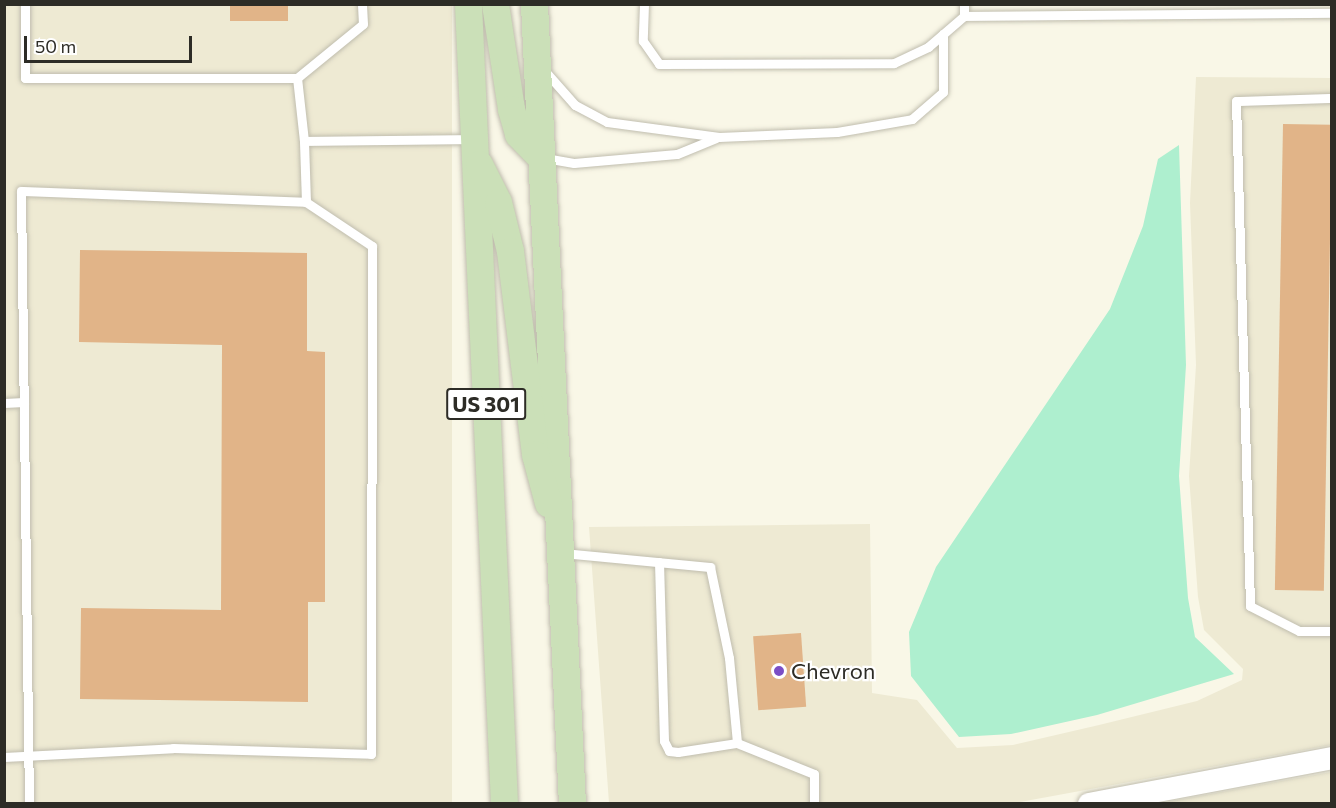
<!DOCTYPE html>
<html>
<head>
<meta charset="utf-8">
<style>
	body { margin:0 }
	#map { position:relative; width:1336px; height:808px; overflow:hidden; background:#f9f7e7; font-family:Commissioner,sans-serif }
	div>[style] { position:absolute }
	.built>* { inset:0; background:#eeead3; transform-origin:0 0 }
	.water>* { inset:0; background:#aeefcf }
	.building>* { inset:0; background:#e1b488; transform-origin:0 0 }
	.roads { filter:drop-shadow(0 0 2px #c0bdae) drop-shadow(0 0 2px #c0bdae) }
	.service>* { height:9px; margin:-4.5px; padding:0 4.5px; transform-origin:4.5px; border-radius:4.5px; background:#fff }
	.tertiary>* { height:22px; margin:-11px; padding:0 11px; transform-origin:11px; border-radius:11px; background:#fff }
	.primary>* { height:27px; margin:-13.5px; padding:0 13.5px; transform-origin:13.5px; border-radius:13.5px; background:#cbe0b8 }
	.dots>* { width:16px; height:16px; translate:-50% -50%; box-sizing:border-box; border:3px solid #fff; border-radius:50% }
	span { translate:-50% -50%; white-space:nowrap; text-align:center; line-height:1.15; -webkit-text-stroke:4.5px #fff; paint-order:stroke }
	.shield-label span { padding:2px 4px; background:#fff; border:2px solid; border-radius:4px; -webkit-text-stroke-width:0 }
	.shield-label { font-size:21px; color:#2d2c26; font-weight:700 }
	.poi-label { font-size:22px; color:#2d2c26 }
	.left { translate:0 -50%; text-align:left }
	.frame { position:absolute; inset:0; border:6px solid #2d2c26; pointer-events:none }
	.scale { position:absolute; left:24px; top:36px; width:168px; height:27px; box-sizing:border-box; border:3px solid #2d2c26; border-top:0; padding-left:8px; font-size:18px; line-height:21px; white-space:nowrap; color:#2d2c26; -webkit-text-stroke:4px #fff; paint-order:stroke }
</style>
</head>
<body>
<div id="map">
	<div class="built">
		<i style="left:5px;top:5px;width:447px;height:799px"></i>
		<i style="clip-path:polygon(1196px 77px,1331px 78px,1331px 745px,1014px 803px,609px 803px,589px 527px,870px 524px,872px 693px,917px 700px,957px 748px,1013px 745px,1099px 725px,1197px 701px,1242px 680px,1243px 669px,1204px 630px,1198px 597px,1189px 476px,1196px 365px,1190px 203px)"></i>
		<i style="clip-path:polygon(1331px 772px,1331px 803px,1161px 803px)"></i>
	</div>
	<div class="water">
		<i style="clip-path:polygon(1179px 145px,1186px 365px,1179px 476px,1188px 598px,1195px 637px,1234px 674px,1097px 715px,1011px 734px,959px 737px,911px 676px,909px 632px,936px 567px,1110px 309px,1143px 226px,1158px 159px)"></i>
	</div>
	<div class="building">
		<i style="left:230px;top:4px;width:58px;height:17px"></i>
		<i style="left:1283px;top:124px;width:49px;height:466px;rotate:1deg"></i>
		<i style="clip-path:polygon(80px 250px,307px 253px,307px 351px,325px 352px,325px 602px,308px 602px,308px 702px,80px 699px,81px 608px,221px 610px,222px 345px,79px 342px)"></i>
		<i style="left:801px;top:633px;width:74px;height:48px;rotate:86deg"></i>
	</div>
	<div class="roads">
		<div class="service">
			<i style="left:25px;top:4px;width:74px;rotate:90deg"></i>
			<i style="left:25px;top:78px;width:272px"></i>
			<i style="left:644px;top:4px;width:37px;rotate:92deg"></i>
			<i style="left:643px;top:41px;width:28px;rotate:55deg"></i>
			<i style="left:659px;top:64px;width:235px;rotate:-0.2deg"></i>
			<i style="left:894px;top:63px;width:38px;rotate:-25deg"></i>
			<i style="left:928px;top:47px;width:48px;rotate:-40.7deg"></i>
			<i style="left:964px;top:4px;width:12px;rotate:90deg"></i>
			<i style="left:964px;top:16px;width:368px;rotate:-0.5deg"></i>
			<i style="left:544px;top:70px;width:47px;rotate:48.5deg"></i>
			<i style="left:575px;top:105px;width:36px;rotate:28deg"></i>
			<i style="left:607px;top:122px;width:113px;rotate:7.6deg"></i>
			<i style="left:719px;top:137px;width:118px;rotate:-2.4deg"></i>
			<i style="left:837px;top:132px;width:76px;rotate:-9.8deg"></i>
			<i style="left:912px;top:119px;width:41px;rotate:-41.1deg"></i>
			<i style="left:943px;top:92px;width:58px;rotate:-90deg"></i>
			<i style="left:1332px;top:98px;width:96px;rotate:178.2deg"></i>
			<i style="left:1236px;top:101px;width:505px;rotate:88.41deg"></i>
			<i style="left:1250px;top:606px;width:55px;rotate:27deg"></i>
			<i style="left:1299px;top:631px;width:33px"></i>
			<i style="left:304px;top:141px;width:63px;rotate:-96.3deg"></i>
			<i style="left:297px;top:78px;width:85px;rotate:-39.3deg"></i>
			<i style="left:363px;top:24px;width:20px;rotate:-93deg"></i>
			<i style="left:545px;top:158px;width:29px;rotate:10deg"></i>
			<i style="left:574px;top:163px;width:103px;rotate:-5deg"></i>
			<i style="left:677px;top:154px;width:42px;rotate:-22.3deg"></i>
			<i style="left:4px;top:403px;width:20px;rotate:-3deg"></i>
			<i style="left:562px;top:553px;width:149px;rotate:5.4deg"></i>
			<i style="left:710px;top:567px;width:93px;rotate:78.2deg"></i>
			<i style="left:729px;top:658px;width:85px;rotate:84.6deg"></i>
			<i style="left:737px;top:743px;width:83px;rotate:21.9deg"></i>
			<i style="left:814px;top:774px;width:30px;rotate:90deg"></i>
			<i style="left:659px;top:562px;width:179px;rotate:88.4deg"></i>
			<i style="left:664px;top:741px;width:11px;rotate:63deg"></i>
			<i style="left:669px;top:751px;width:9px;rotate:6deg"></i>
			<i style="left:678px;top:752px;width:60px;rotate:-8.7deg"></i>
			<i style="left:4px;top:757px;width:169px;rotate:-3deg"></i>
			<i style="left:173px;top:748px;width:198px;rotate:1.7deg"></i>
			<i style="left:371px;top:754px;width:508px;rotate:-89.89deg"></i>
			<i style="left:372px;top:246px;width:79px;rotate:-146.3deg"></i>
			<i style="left:29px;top:804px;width:613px;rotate:-90.75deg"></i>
			<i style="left:21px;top:191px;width:285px;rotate:2.2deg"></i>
			<i style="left:306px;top:202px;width:61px;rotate:-91.9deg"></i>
			<i style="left:304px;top:141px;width:169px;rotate:-0.7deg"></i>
		</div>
		<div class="tertiary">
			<i style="left:1089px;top:804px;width:247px;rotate:-10.7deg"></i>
		</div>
		<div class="primary">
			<i style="left:468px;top:4px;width:801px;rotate:87.42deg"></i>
			<i style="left:495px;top:4px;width:106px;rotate:81.3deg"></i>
			<i style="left:511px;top:109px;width:26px;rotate:74deg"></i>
			<i style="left:518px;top:134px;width:33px;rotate:46deg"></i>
			<i style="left:534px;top:4px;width:801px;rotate:87.28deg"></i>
			<i style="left:479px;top:164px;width:42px;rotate:63.4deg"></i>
			<i style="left:498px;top:202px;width:50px;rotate:76.2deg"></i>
			<i style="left:510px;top:251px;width:205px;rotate:83deg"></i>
			<i style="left:535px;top:454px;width:51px;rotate:75.1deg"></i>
		</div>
	</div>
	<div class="dots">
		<i style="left:779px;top:671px;background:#7b4ec6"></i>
	</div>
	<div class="shield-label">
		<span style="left:486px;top:404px">US 301</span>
	</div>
	<div class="poi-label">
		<span class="left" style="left:791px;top:671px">Chevron</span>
	</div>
	<div class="frame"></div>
	<div class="scale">50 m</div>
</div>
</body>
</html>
